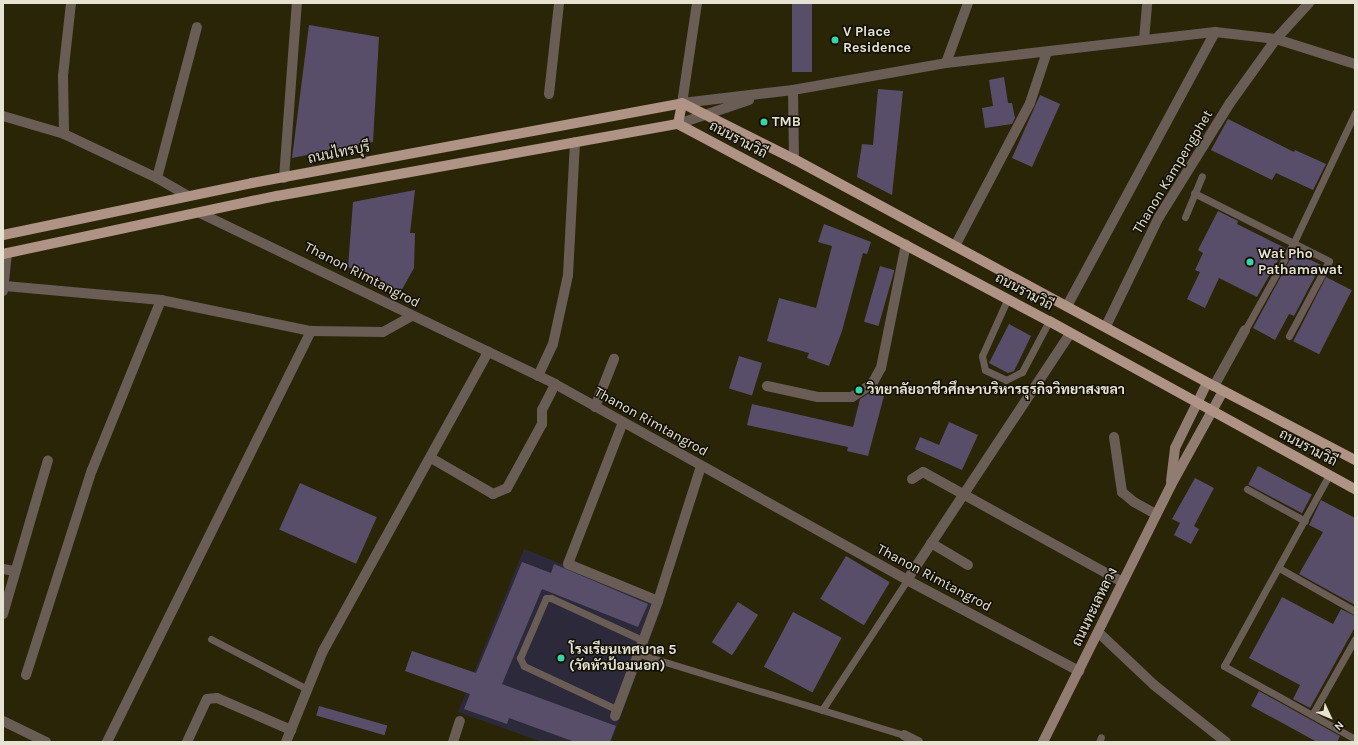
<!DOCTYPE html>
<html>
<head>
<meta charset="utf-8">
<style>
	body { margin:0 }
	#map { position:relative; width:1358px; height:745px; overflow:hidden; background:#2b2508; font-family:Karla,Sarabun,sans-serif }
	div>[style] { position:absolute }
	.education>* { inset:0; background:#2c2a3a }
	.building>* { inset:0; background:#594e69; transform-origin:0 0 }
	.service>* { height:7px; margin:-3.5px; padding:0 3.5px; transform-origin:3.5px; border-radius:3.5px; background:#6a5d56 }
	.pedestrian>* { height:10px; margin:-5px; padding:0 5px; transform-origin:5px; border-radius:5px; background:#6a5d56 }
	.minor>* { height:10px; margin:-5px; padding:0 5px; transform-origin:5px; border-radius:5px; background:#6a5d56 }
	.secondary>* { height:10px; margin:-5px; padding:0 5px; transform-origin:5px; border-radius:5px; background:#917c71 }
	.primary>* { height:10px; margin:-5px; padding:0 5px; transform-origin:5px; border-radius:5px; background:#af9486 }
	.dots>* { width:11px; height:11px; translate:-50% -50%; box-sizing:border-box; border:2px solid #110e04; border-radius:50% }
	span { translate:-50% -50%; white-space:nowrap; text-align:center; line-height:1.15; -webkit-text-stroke:3px #110e04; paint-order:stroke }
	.poi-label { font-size:14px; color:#e6e3d2; font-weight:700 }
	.left { translate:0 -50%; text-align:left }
	.street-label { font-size:14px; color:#e6e3d2 }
	.frame { position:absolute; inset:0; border:4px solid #e6e3d2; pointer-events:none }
	.north { position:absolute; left:1310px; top:697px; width:40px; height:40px; -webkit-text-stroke:3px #110e04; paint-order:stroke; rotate:134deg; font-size:11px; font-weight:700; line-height:16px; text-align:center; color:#e6e3d2 }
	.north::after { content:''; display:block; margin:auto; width:14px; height:18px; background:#e6e3d2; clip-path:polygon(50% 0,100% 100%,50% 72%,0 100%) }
</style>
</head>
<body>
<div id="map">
	<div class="education">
		<i style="clip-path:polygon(524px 549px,663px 604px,611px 742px,542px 742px,458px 712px)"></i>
	</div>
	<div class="building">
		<i style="left:792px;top:3px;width:20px;height:69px"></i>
		<i style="clip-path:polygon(309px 25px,379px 37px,373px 142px,292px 158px)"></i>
		<i style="clip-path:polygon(1004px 77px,1008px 103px,1012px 103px,1015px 118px,1012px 124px,985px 128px,982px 108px,993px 106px,989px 80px)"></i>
		<i style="clip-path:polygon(878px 89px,903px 91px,892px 195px,857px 177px,862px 144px,873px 145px)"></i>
		<i style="left:1040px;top:95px;width:22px;height:69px;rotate:24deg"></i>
		<i style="clip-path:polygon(1228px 119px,1294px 152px,1295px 150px,1326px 164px,1313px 190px,1276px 173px,1272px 180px,1211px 150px)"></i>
		<i style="clip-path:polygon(415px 190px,410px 233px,415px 233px,414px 268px,400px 293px,348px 267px,353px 202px)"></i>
		<i style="clip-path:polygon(1218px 211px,1238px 221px,1237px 224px,1285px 248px,1257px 297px,1219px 278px,1205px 308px,1187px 299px,1200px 272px,1195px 270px,1203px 253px,1198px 250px)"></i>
		<i style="clip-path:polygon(824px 224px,871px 242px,867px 254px,863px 253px,842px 331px,829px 366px,807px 358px,809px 353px,767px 341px,779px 298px,816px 308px,832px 246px,818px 242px)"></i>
		<i style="clip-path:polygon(1294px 252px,1321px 265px,1294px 316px,1289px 314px,1275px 340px,1253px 328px)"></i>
		<i style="left:880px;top:266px;width:15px;height:58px;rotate:16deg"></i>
		<i style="left:1326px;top:277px;width:29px;height:72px;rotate:27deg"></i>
		<i style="clip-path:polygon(1009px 324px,1031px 336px,1014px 371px,1008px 373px,989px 363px)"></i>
		<i style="left:739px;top:356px;width:24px;height:34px;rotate:17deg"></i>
		<i style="clip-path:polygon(871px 392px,884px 396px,868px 456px,847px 451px,848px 447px,747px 425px,752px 404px,853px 427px,860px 399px)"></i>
		<i style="clip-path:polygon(949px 422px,978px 435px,962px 470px,915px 449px,920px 437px,939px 445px)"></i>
		<i style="left:1258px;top:466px;width:61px;height:21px;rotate:28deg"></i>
		<i style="clip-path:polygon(1195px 478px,1214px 488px,1194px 526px,1199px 529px,1191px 544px,1174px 535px,1180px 523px,1172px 519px)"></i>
		<i style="left:300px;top:483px;width:84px;height:51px;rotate:24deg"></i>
		<i style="clip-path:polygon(1321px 500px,1355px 518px,1355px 605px,1299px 574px,1323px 532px,1309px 525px)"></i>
		<i style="left:846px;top:556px;width:51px;height:50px;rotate:31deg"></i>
		<i style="clip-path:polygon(522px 562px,551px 573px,554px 564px,648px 604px,638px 627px,542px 589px,502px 684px,616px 726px,610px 742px,575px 742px,509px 718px,507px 724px,464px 709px,470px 694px,405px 671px,412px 651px,476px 673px)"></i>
		<i style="clip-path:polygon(1282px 597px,1333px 624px,1341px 609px,1355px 616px,1355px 627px,1310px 708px,1293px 699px,1300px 685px,1249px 658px)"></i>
		<i style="left:738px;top:602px;width:24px;height:48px;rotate:33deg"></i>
		<i style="left:793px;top:612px;width:55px;height:62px;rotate:28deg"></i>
		<i style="clip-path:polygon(1259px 691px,1340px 736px,1337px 742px,1317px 742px,1251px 706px)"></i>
		<i style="left:319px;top:706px;width:71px;height:10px;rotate:16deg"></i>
	</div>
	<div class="service">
		<i style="left:1194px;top:193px;width:151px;rotate:26.7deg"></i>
		<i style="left:1329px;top:261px;width:85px;rotate:118.1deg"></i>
		<i style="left:1185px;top:217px;width:44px;rotate:-67.5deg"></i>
		<i style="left:1007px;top:300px;width:61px;rotate:114.1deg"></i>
		<i style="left:982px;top:356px;width:14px;rotate:78deg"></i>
		<i style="left:985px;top:370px;width:23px;rotate:25deg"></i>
		<i style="left:1006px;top:380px;width:18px;rotate:-27deg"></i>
		<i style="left:1022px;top:372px;width:58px;rotate:-62.1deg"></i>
		<i style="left:1245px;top:330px;width:101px;rotate:-60.9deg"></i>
		<i style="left:1294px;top:242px;width:143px;rotate:-64.7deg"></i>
		<i style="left:1329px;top:475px;width:218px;rotate:118.8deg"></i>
		<i style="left:1224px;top:666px;width:150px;rotate:29.1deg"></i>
		<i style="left:1247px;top:489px;width:66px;rotate:28.9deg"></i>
		<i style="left:1279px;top:568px;width:87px;rotate:29.5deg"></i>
		<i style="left:211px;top:639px;width:108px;rotate:27.5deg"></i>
		<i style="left:639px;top:654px;width:277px;rotate:17deg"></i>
		<i style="left:618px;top:710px;width:104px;rotate:-154.9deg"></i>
		<i style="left:524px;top:666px;width:9px;rotate:-117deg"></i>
		<i style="left:520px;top:658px;width:65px;rotate:-66.6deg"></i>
		<i style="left:546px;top:598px;width:5px"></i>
		<i style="left:551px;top:598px;width:102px;rotate:24.8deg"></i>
		<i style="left:822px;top:710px;width:155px;rotate:-56.8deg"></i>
		<i style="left:1312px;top:715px;width:87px;rotate:-60.5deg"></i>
		<i style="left:1099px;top:742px;width:5px;rotate:-68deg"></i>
	</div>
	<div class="pedestrian">
		<i style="left:1214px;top:386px;width:64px;rotate:-61deg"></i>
	</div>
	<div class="minor">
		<i style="left:71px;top:3px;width:72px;rotate:96.3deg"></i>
		<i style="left:63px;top:75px;width:59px;rotate:89deg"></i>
		<i style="left:64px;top:134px;width:103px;rotate:25.3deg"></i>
		<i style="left:157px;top:178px;width:36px;rotate:30deg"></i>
		<i style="left:697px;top:3px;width:101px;rotate:98.5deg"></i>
		<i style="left:682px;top:103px;width:112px;rotate:-6.7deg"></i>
		<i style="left:793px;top:90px;width:155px;rotate:-10deg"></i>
		<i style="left:946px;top:63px;width:271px;rotate:-6.6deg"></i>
		<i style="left:1215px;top:32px;width:61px;rotate:6.5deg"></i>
		<i style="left:1276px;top:39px;width:83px;rotate:17.6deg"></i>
		<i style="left:1144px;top:40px;width:37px;rotate:-85deg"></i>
		<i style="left:946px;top:63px;width:64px;rotate:-69.9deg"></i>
		<i style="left:793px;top:90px;width:69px;rotate:89.2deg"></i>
		<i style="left:549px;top:94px;width:92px;rotate:-83.7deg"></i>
		<i style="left:3px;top:116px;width:64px;rotate:16.4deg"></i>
		<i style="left:678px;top:124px;width:75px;rotate:-18.7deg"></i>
		<i style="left:157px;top:178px;width:156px;rotate:-75.2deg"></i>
		<i style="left:284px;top:178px;width:175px;rotate:-85.8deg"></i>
		<i style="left:200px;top:213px;width:394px;rotate:25.7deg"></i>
		<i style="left:555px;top:384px;width:403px;rotate:29.1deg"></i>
		<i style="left:907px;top:580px;width:195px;rotate:27.9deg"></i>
		<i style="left:955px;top:246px;width:161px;rotate:-62.3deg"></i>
		<i style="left:1030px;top:103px;width:54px;rotate:-71.6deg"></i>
		<i style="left:5px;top:286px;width:157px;rotate:5.1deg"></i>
		<i style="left:161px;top:300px;width:153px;rotate:11.7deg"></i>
		<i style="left:311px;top:331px;width:72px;rotate:0.8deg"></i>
		<i style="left:383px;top:332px;width:33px;rotate:-29deg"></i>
		<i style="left:3px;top:291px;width:38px;rotate:-84deg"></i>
		<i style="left:1067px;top:306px;width:311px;rotate:-61.6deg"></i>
		<i style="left:1106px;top:326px;width:121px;rotate:-64.1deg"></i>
		<i style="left:1159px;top:217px;width:134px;rotate:-58.1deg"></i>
		<i style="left:1230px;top:103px;width:79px;rotate:-54.3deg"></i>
		<i style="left:1276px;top:39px;width:49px;rotate:-47.5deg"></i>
		<i style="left:538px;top:376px;width:35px;rotate:-65deg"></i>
		<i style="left:553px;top:344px;width:71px;rotate:-77.7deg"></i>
		<i style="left:568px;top:275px;width:133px;rotate:-87deg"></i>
		<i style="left:767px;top:386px;width:52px;rotate:12.2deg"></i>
		<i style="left:818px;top:397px;width:34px"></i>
		<i style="left:852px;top:397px;width:24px;rotate:-33deg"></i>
		<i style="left:872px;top:384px;width:18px;rotate:-61deg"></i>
		<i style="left:881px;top:368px;width:126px;rotate:-78.6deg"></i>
		<i style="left:595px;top:407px;width:52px;rotate:-68.4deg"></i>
		<i style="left:623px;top:422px;width:152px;rotate:111.2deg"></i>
		<i style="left:568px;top:564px;width:97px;rotate:22.3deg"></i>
		<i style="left:1114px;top:437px;width:56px;rotate:81.7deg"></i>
		<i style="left:1122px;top:492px;width:16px;rotate:40deg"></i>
		<i style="left:1134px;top:502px;width:25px;rotate:29deg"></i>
		<i style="left:431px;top:458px;width:72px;rotate:30.1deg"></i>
		<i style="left:493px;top:494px;width:15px;rotate:-23deg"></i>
		<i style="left:507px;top:488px;width:73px;rotate:-61.3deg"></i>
		<i style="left:542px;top:424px;width:14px;rotate:-90deg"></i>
		<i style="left:542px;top:410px;width:29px;rotate:-63deg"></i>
		<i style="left:912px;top:479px;width:13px;rotate:-32deg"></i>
		<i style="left:923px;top:472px;width:227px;rotate:28.9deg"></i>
		<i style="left:931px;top:543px;width:43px;rotate:30.7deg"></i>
		<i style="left:3px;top:569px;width:11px;rotate:10deg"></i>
		<i style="left:907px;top:580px;width:295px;rotate:-56.5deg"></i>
		<i style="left:3px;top:614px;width:160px;rotate:-73.7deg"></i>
		<i style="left:1098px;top:632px;width:77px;rotate:43.4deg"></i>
		<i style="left:1154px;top:685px;width:92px;rotate:38.4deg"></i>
		<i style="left:26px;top:675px;width:215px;rotate:-72.2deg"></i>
		<i style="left:92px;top:470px;width:183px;rotate:-67.9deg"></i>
		<i style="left:615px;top:716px;width:123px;rotate:-69.5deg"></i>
		<i style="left:658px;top:601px;width:142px;rotate:-72.3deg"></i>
		<i style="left:3px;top:721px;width:48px;rotate:26deg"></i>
		<i style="left:904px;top:735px;width:16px;rotate:27deg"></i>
		<i style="left:107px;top:742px;width:459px;rotate:-63.6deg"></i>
		<i style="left:187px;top:742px;width:47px;rotate:-65.1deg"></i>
		<i style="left:207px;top:699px;width:10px;rotate:-6deg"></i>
		<i style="left:217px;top:698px;width:81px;rotate:23.4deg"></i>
		<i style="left:286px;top:742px;width:98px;rotate:-67.9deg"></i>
		<i style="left:323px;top:651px;width:342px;rotate:-61.1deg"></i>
		<i style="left:453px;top:742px;width:22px;rotate:-72deg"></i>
	</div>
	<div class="secondary">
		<i style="left:1171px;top:481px;width:33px;rotate:-83deg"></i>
		<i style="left:1175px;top:448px;width:72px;rotate:-63.8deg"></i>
		<i style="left:1043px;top:742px;width:287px;rotate:-63.5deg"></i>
		<i style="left:1171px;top:485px;width:107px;rotate:-61deg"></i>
	</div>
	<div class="primary">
		<i style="left:682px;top:103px;width:125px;rotate:26.6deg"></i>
		<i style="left:794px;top:159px;width:477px;rotate:28.4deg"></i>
		<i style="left:1214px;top:386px;width:159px;rotate:27.7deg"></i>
		<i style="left:678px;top:124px;width:420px;rotate:28deg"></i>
		<i style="left:1049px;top:321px;width:349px;rotate:28.8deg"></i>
		<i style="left:678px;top:124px;width:21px;rotate:-79deg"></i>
		<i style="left:3px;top:235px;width:254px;rotate:-11.8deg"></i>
		<i style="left:252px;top:183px;width:437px;rotate:-10.5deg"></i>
		<i style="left:3px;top:254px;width:280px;rotate:-12deg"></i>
		<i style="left:277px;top:196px;width:407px;rotate:-10.2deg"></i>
	</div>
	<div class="dots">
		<i style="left:835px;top:40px;background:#39d4a5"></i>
		<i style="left:764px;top:122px;background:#39d4a5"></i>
		<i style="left:1250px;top:262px;background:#39d4a5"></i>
		<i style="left:859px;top:390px;background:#39d4a5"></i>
		<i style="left:561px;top:658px;background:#39d4a5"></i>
	</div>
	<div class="poi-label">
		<span class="left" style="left:843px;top:40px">V Place<br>Residence</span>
		<span class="left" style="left:772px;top:122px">TMB</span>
		<span class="left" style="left:1258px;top:262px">Wat Pho<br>Pathamawat</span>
		<span class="left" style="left:867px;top:390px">วิทยาลัยอาชีวศึกษาบริหารธุรกิจวิทยาสงขลา</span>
		<span class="left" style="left:569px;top:658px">โรงเรียนเทศบาล 5<br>(วัดหัวป้อมนอก)</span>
	</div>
	<div class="street-label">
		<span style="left:738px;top:140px;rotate:28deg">ถนนรามวิถี</span>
		<span style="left:339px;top:153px;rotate:-11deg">ถนนไทรบุรี</span>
		<span style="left:1173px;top:172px;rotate:-59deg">Thanon Kampengphet</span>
		<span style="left:362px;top:275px;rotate:27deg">Thanon Rimtangrod</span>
		<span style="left:1024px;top:292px;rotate:28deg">ถนนรามวิถี</span>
		<span style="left:651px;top:422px;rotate:29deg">Thanon Rimtangrod</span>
		<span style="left:1308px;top:448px;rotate:28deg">ถนนรามวิถี</span>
		<span style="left:934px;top:578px;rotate:28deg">Thanon Rimtangrod</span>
		<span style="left:1095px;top:607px;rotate:-64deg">ถนนทะเลหลวง</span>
	</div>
	<div class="frame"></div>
	<div class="north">N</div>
</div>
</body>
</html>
